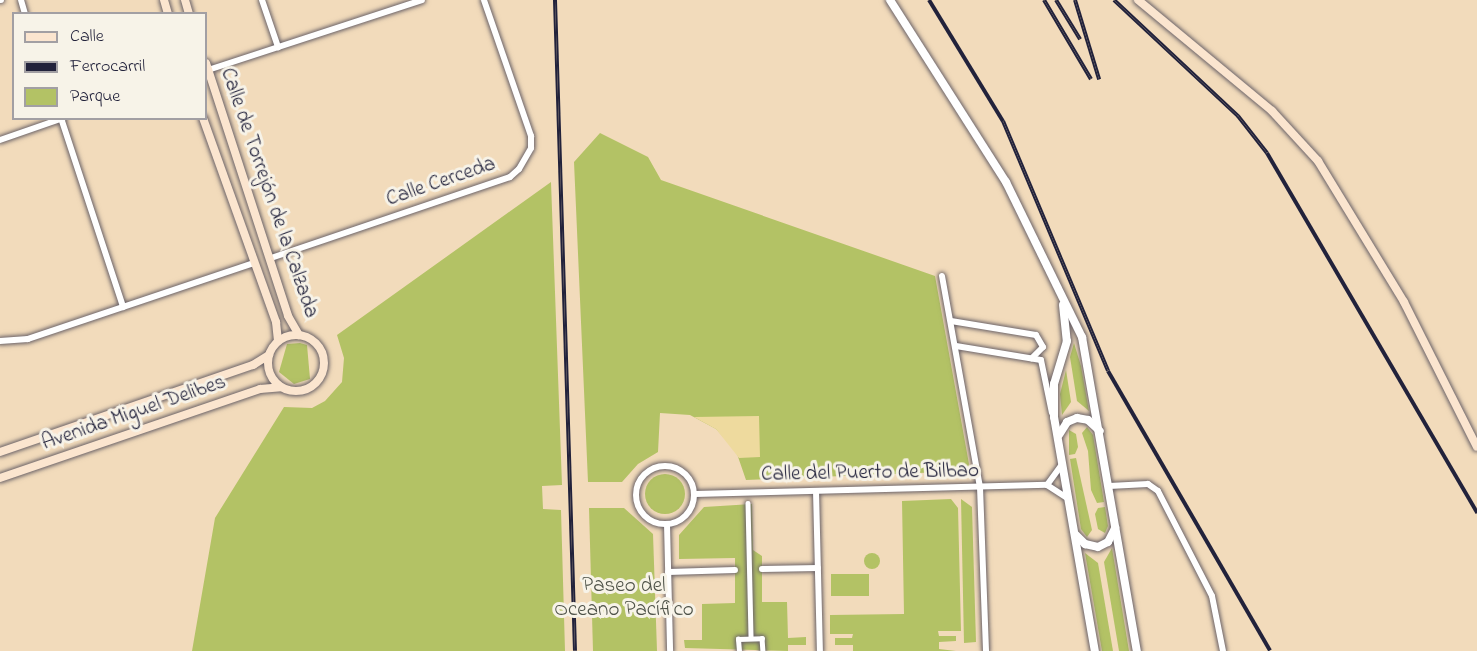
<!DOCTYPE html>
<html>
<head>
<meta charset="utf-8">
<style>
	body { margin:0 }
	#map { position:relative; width:1477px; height:651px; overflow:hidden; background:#f2dbbb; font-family:"Indie Flower",sans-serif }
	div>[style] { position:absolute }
	.green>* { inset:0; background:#b3c265; transform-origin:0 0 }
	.round { border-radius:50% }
	.sand>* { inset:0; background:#eeda9e }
	.roads { filter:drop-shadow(0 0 2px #6b6368) drop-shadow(0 0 2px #6b6368) }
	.pedestrian>* { height:4.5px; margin:-2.25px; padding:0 2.25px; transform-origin:2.25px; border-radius:2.25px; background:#fff }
	.minor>* { height:6px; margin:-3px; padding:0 3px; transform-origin:3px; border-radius:3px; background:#fff }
	.minor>.ring { margin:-3px; padding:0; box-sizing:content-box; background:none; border:6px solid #fff; border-radius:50% }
	.tertiary>* { height:8px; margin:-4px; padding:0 4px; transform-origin:4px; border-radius:4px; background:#fff }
	.secondary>* { height:8px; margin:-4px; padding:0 4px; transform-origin:4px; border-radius:4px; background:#fbe5cf }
	.secondary>.ring { margin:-4px; padding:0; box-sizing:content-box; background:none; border:8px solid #fbe5cf; border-radius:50% }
	.rail>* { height:4px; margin-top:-2px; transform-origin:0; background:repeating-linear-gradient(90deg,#f7f3e8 0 4.5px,#22223b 0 9px); box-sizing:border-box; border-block:2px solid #22223b }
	span { translate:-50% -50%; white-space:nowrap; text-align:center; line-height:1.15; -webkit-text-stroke:6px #f7f3e8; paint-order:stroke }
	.street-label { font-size:21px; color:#22223b }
	.park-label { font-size:21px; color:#4e5248 }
	.legend { position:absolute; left:12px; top:12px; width:195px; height:108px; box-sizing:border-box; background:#f7f3e8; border:2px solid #a29fa3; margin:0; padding:8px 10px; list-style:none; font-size:18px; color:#22223b }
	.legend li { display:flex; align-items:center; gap:12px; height:30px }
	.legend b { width:30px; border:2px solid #a29fa3 }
</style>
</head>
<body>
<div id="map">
	<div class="green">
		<i style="clip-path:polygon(600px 133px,648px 157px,661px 180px,935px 276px,969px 464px,967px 471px,746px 480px,736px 451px,716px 429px,690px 415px,660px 413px,658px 452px,638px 464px,622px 482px,588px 482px,574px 162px)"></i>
		<i style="clip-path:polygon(551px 182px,562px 485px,542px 486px,543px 509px,561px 510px,565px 651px,192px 651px,215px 518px,284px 407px,312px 408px,325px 401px,342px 382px,344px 358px,337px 335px)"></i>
		<i style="clip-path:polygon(300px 343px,307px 345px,310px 379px,294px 384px,279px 372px,287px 344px)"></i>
		<i style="clip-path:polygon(1074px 343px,1081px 366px,1089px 411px,1077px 401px,1070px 357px)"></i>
		<i style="clip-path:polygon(1066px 370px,1071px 402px,1062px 415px,1060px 394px)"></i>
		<i style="clip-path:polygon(1087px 427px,1093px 435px,1104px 502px,1097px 503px,1091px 490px,1088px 451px,1082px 433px)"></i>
		<i style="clip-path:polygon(1069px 430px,1076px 434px,1078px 447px,1075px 454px,1069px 455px)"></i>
		<i style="clip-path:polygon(1076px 458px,1092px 530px,1087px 537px,1081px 529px,1070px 459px)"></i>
		<i class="round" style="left:645px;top:474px;width:40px;height:40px"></i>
		<i style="clip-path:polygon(951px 499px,958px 508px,961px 631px,938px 631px,939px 636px,956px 636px,956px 641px,939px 642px,939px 649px,956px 651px,853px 651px,853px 645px,835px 645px,835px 638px,852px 638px,853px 634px,830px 634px,830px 615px,904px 614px,902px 501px)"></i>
		<i style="clip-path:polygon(961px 499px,972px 507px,976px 642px,964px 643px)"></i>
		<i style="clip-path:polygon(752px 504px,753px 550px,762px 556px,762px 602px,787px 602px,788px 638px,806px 637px,806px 645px,788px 645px,788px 651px,685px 648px,684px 640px,702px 640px,702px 604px,735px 603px,735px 558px,679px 559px,679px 535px,704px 507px)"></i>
		<i style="clip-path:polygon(1105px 507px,1108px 526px,1105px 533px,1098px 529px,1095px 514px,1098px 508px)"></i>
		<i style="clip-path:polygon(589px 508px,624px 508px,653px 534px,657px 651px,593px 651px)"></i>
		<i style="clip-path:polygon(1112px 548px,1129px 651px,1119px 651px,1104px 562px)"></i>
		<i class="round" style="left:864px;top:553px;width:16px;height:16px"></i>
		<i style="clip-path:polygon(1085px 553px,1098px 563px,1113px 651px,1102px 651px)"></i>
		<i style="left:831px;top:574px;width:38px;height:22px"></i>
	</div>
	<div class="sand">
		<i style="clip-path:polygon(759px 416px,760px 457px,739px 458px,716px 429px,694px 417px)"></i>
	</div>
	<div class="roads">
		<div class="pedestrian">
			<i style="left:748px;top:503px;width:135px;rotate:88.7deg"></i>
			<i style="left:739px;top:651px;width:12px;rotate:-95deg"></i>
			<i style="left:738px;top:639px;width:24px;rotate:-2deg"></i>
			<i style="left:762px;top:638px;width:13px;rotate:86deg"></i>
		</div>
		<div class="minor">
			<i style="left:0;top:0;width:1px"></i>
			<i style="left:21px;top:0;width:15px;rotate:74deg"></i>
			<i style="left:262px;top:0;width:50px;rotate:71.2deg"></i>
			<i style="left:208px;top:70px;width:225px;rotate:-18.1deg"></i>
			<i style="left:61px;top:118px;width:199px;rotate:71.8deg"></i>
			<i style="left:0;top:140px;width:67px;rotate:-19.2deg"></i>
			<i style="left:271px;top:258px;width:252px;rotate:-18.7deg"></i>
			<i style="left:510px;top:177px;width:12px;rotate:-42deg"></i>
			<i style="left:519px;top:169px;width:24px;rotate:-60deg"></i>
			<i style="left:531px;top:148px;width:12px;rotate:-90deg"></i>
			<i style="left:531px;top:136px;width:144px;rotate:-109.1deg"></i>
			<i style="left:942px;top:276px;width:214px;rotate:79.8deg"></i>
			<i style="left:980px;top:487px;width:164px;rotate:87.9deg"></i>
			<i style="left:951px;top:321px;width:86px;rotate:9.4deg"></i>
			<i style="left:1036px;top:335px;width:14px;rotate:60deg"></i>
			<i style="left:1043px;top:347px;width:16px;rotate:135deg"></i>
			<i style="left:0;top:341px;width:28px;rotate:-4deg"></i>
			<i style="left:28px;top:339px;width:238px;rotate:-18.6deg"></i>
			<i style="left:956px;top:346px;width:86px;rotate:9.4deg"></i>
			<i style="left:1041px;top:360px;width:54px;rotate:78.3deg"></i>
			<i class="ring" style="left:636px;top:466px;width:52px;height:52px"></i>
			<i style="left:1047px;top:485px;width:26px;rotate:-54deg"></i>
			<i style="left:1109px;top:486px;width:39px;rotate:-3deg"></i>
			<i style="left:1148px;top:484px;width:12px;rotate:35deg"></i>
			<i style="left:1158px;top:491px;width:118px;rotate:62.8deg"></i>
			<i style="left:1212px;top:596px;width:56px;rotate:78.7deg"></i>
			<i style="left:816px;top:491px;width:160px;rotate:88.6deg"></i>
			<i style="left:695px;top:494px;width:352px;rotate:-1.5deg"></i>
			<i style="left:1047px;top:485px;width:24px;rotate:33deg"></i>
			<i style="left:667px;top:524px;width:127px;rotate:88.6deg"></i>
			<i style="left:762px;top:569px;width:56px;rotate:-1deg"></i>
			<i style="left:668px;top:572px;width:67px;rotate:-1.7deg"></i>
		</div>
		<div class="tertiary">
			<i style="left:890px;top:0;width:216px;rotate:57.5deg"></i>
			<i style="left:1006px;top:182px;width:173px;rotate:63.9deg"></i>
			<i style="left:1082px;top:337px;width:319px;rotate:80.1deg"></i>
			<i style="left:1063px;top:305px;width:36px;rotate:84deg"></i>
			<i style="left:1067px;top:341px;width:45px;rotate:106.8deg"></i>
			<i style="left:1054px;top:384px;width:33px;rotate:90deg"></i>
			<i style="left:1054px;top:417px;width:238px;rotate:80.1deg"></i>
			<i style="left:1059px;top:435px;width:15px;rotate:-58deg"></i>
			<i style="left:1067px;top:422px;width:11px;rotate:-22deg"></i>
			<i style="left:1077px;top:418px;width:11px;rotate:10deg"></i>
			<i style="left:1088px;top:420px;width:16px;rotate:43deg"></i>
			<i style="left:1076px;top:535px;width:13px;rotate:45deg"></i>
			<i style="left:1085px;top:544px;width:13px;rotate:13deg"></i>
			<i style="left:1098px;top:547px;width:11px;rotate:-27deg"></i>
			<i style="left:1108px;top:542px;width:16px;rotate:-63deg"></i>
		</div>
		<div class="secondary">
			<i style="left:164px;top:0;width:15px;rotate:74deg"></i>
			<i style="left:185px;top:0;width:15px;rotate:74deg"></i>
			<i style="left:1138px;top:0;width:174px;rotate:39.6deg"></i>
			<i style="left:1272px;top:111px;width:68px;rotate:47.4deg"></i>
			<i style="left:1318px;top:161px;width:165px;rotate:58.6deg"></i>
			<i style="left:1404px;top:302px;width:162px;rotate:63.3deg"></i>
			<i style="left:206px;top:63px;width:266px;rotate:72deg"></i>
			<i style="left:288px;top:316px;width:22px;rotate:60deg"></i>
			<i style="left:203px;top:118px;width:217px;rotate:70.3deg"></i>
			<i style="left:276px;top:322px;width:19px;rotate:84deg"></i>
			<i class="ring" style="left:268px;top:335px;width:48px;height:48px"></i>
			<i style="left:0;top:452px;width:268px;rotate:-19deg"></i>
			<i style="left:253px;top:365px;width:19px;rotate:-32deg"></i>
			<i style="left:0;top:478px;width:275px;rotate:-18.9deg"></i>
			<i style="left:260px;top:389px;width:21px;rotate:-5deg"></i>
		</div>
	</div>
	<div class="rail">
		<i style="left:555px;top:0;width:651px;rotate:88.24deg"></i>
		<i style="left:929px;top:0;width:142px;rotate:58.6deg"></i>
		<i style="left:1003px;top:121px;width:271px;rotate:67.2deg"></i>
		<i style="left:1108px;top:371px;width:323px;rotate:59.9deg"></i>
		<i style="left:1044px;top:0;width:92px;rotate:59.3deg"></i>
		<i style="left:1056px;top:0;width:46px;rotate:58.4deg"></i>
		<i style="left:1075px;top:0;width:83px;rotate:73.1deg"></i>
		<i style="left:1114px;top:0;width:170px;rotate:43.1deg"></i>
		<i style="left:1238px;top:116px;width:47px;rotate:51.9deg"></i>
		<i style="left:1267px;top:153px;width:417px;rotate:59.7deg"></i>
	</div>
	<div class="street-label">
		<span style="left:441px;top:182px;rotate:-19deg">Calle Cerceda</span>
		<span style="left:269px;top:193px;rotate:71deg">Calle de Torrejón de la Calzada</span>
		<span style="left:134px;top:413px;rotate:-19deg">Avenida Miguel Delibes</span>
		<span style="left:870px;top:473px;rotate:-1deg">Calle del Puerto de Bilbao</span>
	</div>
	<div class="park-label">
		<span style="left:624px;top:598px">Paseo del<br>Oceano Pacífico</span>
	</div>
	<ul class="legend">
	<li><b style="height:8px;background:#fbe5cf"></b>Calle</li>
	<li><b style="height:8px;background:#22223b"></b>Ferrocarril</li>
	<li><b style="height:16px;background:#b3c265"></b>Parque</li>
	</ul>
</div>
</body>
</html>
